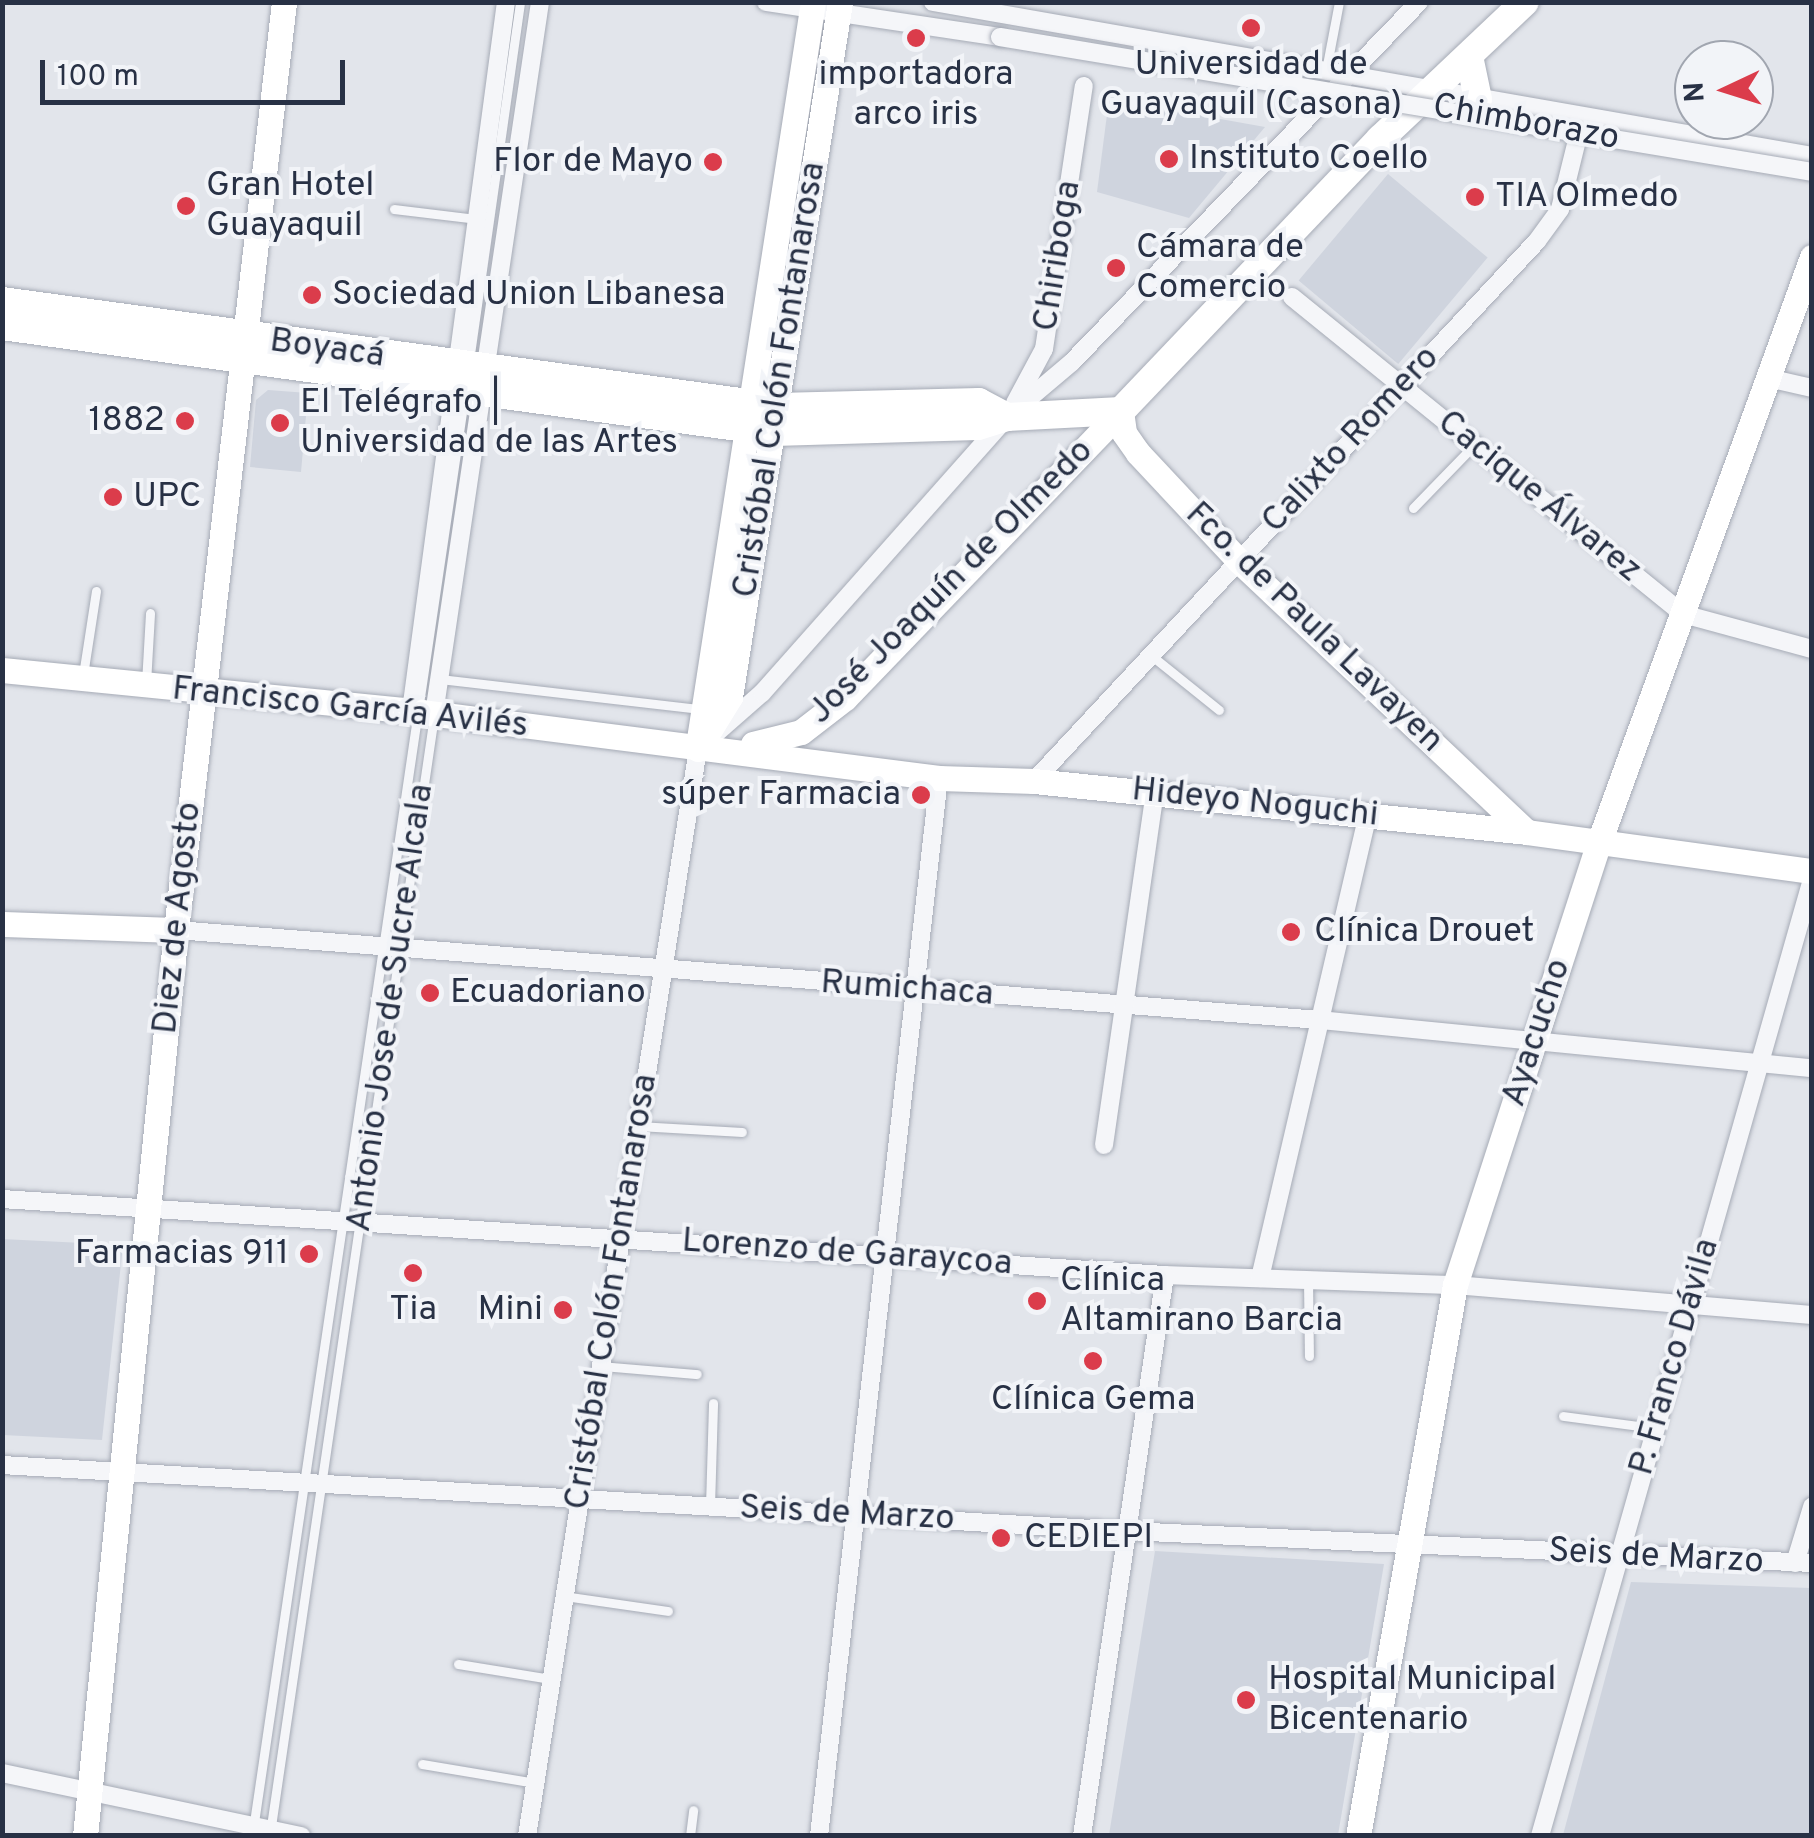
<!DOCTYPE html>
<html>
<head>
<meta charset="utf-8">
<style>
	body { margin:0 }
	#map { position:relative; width:1814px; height:1838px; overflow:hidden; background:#e2e5eb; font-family:Overpass,sans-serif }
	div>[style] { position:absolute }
	.built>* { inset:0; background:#cfd4de; transform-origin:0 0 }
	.roads { filter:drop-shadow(0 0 2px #a6abb6) drop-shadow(0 0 2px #a6abb6) }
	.lane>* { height:9px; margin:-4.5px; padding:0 4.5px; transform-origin:4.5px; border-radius:4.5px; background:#f5f6f9 }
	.street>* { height:18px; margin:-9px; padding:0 9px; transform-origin:9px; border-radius:9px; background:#f5f6f9 }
	.secondary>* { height:25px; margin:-12.5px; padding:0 12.5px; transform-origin:12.5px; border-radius:12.5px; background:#fff }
	.primary>* { height:28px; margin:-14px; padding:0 14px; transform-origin:14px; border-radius:14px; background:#fff }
	.bridges { filter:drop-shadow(0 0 2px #a6abb6) drop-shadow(0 0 2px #a6abb6) }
	.street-bridge>* { height:18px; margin:-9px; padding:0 9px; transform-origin:9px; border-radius:9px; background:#f5f6f9 }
	.dots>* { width:28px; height:28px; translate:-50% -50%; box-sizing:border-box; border:5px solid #f2f4f8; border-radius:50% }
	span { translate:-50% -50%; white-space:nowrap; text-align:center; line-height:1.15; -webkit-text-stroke:8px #f2f4f8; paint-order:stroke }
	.poi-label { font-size:35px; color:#283145 }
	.left { translate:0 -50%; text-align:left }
	.right { translate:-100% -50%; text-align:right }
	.street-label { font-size:35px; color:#283145 }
	.frame { position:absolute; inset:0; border:5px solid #283145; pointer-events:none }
	.north { position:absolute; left:1674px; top:40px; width:100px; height:100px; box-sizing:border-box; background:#f2f4f8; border:2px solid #a1a6b0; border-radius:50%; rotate:266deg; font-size:28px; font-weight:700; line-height:40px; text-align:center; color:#283145 }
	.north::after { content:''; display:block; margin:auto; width:35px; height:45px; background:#db3c4b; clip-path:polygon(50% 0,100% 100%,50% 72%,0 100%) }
	.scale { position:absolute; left:40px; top:60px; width:305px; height:45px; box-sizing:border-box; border:5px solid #283145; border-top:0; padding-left:12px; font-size:30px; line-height:35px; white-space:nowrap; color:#283145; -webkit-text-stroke:8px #f2f4f8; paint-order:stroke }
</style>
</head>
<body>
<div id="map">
	<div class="built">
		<i style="clip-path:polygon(1109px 99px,1265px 127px,1189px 218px,1097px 192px)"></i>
		<i style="left:1388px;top:174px;width:130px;height:139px;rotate:40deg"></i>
		<i style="clip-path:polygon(268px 390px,308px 393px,301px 472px,250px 467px,256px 400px)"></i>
		<i style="clip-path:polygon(2px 1239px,123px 1245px,102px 1440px,3px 1435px)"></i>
		<i style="clip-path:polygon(1155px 1551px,1384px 1564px,1338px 1835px,1109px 1835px)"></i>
		<i style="clip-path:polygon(1631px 1582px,1811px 1588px,1811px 1835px,1563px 1835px)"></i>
	</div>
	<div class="roads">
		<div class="lane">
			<i style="left:1326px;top:70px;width:69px;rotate:-79.2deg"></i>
			<i style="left:394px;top:209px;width:84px;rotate:6.9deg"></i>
			<i style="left:469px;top:361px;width:363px;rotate:-81.9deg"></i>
			<i style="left:1413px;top:508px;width:89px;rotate:-45.9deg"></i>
			<i style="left:1152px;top:656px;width:86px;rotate:38.9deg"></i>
			<i style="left:83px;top:675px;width:85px;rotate:-81.2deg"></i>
			<i style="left:440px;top:679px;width:262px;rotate:6.6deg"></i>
			<i style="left:146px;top:683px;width:70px;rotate:-86.7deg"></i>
			<i style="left:638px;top:1126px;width:104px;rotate:3.3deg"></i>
			<i style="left:1308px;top:1279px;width:77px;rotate:89.3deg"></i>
			<i style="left:601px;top:1366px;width:96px;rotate:4.8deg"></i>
			<i style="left:1563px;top:1416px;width:92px;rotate:7.5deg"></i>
			<i style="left:710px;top:1506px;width:103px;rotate:-88.3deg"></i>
			<i style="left:564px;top:1596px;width:105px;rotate:8.2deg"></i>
			<i style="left:458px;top:1664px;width:94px;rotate:9.2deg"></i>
			<i style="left:422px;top:1764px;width:115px;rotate:9.5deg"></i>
			<i style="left:270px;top:1833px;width:1130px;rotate:-81.65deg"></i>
			<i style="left:252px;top:1836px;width:1461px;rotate:-81.61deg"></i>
			<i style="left:690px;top:1836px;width:26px;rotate:-83deg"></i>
		</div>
		<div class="street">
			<i style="left:766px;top:2px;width:237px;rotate:8.5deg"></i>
			<i style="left:933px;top:2px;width:892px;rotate:9.94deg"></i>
			<i style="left:1292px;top:297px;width:503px;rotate:39.03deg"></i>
			<i style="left:1683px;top:614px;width:134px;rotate:15.2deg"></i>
			<i style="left:1768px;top:378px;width:45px;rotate:12.8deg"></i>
			<i style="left:1015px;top:403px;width:61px;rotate:-61.8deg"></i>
			<i style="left:1044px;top:349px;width:266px;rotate:-81.4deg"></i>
			<i style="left:411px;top:711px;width:715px;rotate:-82.37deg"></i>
			<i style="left:434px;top:714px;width:720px;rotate:-81.53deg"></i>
			<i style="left:1034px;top:781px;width:738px;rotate:-47.03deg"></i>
			<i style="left:1537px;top:241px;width:39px;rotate:-54deg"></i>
			<i style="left:1560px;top:209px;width:92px;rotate:-76.1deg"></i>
			<i style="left:176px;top:930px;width:1148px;rotate:4.5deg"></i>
			<i style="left:1320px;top:1020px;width:494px;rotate:5.6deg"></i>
			<i style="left:1104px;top:1145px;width:356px;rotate:-81.8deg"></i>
			<i style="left:2px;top:1199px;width:1165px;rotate:3.74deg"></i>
			<i style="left:1165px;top:1275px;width:290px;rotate:2deg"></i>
			<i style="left:1455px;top:1285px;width:358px;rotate:4.8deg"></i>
			<i style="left:1260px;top:1278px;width:476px;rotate:-76.9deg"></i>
			<i style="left:2px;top:1465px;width:1127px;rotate:3.36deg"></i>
			<i style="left:1127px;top:1531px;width:686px;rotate:2.67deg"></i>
			<i style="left:1795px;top:1563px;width:59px;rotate:-73.1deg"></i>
			<i style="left:2px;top:1773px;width:306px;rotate:11.9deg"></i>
			<i style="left:527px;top:1836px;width:1100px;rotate:-81.06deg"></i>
			<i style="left:698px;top:749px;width:85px;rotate:-41.2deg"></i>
			<i style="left:762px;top:693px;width:369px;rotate:-48.4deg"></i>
			<i style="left:1007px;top:417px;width:85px;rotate:-40.2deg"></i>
			<i style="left:1072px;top:362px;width:500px;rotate:-46.05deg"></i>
			<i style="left:819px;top:1836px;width:1065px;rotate:-83.53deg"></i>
			<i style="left:1082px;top:1836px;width:567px;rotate:-81.58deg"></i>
			<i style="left:1540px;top:1836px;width:995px;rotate:-74.13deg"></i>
		</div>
		<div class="secondary">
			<i style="left:1121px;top:411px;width:22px;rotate:82deg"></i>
			<i style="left:1124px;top:433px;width:24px;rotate:55deg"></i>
			<i style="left:1138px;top:453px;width:148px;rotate:46.9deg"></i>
			<i style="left:1239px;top:561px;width:395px;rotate:43.3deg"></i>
			<i style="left:2px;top:670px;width:421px;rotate:5.7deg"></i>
			<i style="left:421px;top:712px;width:522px;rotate:7.26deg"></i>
			<i style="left:939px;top:778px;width:95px;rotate:1.8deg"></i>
			<i style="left:1034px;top:781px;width:496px;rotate:5.9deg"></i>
			<i style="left:1527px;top:832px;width:288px;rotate:7.8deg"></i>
			<i style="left:699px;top:739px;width:746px;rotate:-81.21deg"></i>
			<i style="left:753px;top:744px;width:49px;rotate:-14deg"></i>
			<i style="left:801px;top:732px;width:56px;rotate:-37.7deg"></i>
			<i style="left:845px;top:698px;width:398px;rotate:-46.1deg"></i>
			<i style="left:698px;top:749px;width:61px;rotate:-58.4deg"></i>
			<i style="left:730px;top:697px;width:704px;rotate:-81.01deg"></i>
			<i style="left:2px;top:924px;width:174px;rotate:2deg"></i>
			<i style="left:85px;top:1836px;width:911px;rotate:-84.26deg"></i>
			<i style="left:176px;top:930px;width:934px;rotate:-83.36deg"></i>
			<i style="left:1358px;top:1836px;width:559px;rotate:-80.02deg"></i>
			<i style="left:1455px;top:1285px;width:463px;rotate:-72deg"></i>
			<i style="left:1598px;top:845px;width:626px;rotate:-70deg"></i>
		</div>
		<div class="primary">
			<i style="left:1469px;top:56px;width:44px;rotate:78.2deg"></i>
			<i style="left:2px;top:301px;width:782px;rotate:7.79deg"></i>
			<i style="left:777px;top:407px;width:202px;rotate:-1.4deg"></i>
			<i style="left:979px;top:402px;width:32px;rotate:28deg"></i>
			<i style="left:2px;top:326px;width:779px;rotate:7.82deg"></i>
			<i style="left:774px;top:432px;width:204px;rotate:-1.7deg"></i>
			<i style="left:978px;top:426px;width:30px;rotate:-17deg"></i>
			<i style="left:1007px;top:417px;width:114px;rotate:-3deg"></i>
			<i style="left:1121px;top:411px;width:376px;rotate:-46.4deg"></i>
			<i style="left:1380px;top:139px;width:199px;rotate:-43.4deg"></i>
		</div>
	</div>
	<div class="bridges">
		<div class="street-bridge">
			<i style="left:1000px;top:37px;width:823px;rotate:9.44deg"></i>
		</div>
	</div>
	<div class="dots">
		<i style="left:1251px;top:28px;background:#db3c4b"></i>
		<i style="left:916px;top:38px;background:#db3c4b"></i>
		<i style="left:1169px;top:159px;background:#db3c4b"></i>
		<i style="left:713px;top:162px;background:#db3c4b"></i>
		<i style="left:1475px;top:197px;background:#db3c4b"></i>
		<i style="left:186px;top:206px;background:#db3c4b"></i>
		<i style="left:1116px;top:268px;background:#db3c4b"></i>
		<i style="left:312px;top:295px;background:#db3c4b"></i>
		<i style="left:185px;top:421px;background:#db3c4b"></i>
		<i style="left:280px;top:423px;background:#db3c4b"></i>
		<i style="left:113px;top:497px;background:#db3c4b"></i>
		<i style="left:921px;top:795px;background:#db3c4b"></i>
		<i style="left:1291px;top:932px;background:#db3c4b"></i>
		<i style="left:430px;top:993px;background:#db3c4b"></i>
		<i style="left:309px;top:1254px;background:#db3c4b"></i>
		<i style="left:413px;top:1273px;background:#db3c4b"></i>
		<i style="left:1037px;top:1301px;background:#db3c4b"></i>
		<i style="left:563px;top:1310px;background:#db3c4b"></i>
		<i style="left:1093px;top:1361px;background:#db3c4b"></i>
		<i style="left:1001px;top:1538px;background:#db3c4b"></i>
		<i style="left:1246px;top:1700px;background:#db3c4b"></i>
	</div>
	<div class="poi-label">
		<span style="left:1251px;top:85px">Universidad de<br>Guayaquil (Casona)</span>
		<span style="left:916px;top:95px">importadora<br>arco iris</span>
		<span class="left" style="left:1189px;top:159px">Instituto Coello</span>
		<span class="right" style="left:693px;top:162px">Flor de Mayo</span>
		<span class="left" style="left:206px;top:206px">Gran Hotel<br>Guayaquil</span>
		<span class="left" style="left:1495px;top:197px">TIA Olmedo</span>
		<span class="left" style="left:1136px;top:268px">Cámara de<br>Comercio</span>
		<span class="left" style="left:332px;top:295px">Sociedad Union Libanesa</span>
		<span class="left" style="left:300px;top:423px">El Telégrafo |<br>Universidad de las Artes</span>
		<span class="right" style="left:165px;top:421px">1882</span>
		<span class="left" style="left:133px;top:497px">UPC</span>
		<span class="right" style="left:901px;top:795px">súper Farmacia</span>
		<span class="left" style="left:1314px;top:932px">Clínica Drouet</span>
		<span class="left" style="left:450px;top:993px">Ecuadoriano</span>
		<span class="right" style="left:289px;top:1254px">Farmacias 911</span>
		<span class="left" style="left:1060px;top:1301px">Clínica<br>Altamirano Barcia</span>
		<span style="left:413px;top:1310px">Tia</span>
		<span class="right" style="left:543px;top:1310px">Mini</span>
		<span style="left:1093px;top:1400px">Clínica Gema</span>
		<span class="left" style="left:1024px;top:1538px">CEDIEPI</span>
		<span class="left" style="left:1268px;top:1700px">Hospital Municipal<br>Bicentenario</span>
	</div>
	<div class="street-label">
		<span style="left:1526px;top:123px;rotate:10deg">Chimborazo</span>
		<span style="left:1058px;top:256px;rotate:-81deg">Chiriboga</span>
		<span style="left:327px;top:349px;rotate:8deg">Boyacá</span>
		<span style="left:780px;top:380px;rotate:-81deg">Cristóbal Colón Fontanarosa</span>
		<span style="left:1351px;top:440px;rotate:-47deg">Calixto Romero</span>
		<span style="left:1539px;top:497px;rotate:39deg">Cacique Álvarez</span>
		<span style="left:951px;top:582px;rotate:-45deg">José Joaquín de Olmedo</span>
		<span style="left:1314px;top:628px;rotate:44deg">Fco. de Paula Lavayen</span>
		<span style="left:350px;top:708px;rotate:6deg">Francisco García Avilés</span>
		<span style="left:1255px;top:803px;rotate:6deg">Hideyo Noguchi</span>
		<span style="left:178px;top:918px;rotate:-84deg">Diez de Agosto</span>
		<span style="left:907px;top:989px;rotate:4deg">Rumichaca</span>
		<span style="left:391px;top:1008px;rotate:-82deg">Antonio Jose de Sucre Alcala</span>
		<span style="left:1537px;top:1033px;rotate:-72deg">Ayacucho</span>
		<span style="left:847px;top:1253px;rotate:4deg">Lorenzo de Garaycoa</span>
		<span style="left:612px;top:1292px;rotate:-81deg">Cristóbal Colón Fontanarosa</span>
		<span style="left:1675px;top:1357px;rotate:-74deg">P. Franco Dávila</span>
		<span style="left:847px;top:1514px;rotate:3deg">Seis de Marzo</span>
		<span style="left:1656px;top:1557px;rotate:3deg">Seis de Marzo</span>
	</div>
	<div class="frame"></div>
	<div class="north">N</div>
	<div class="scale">100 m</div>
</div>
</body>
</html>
